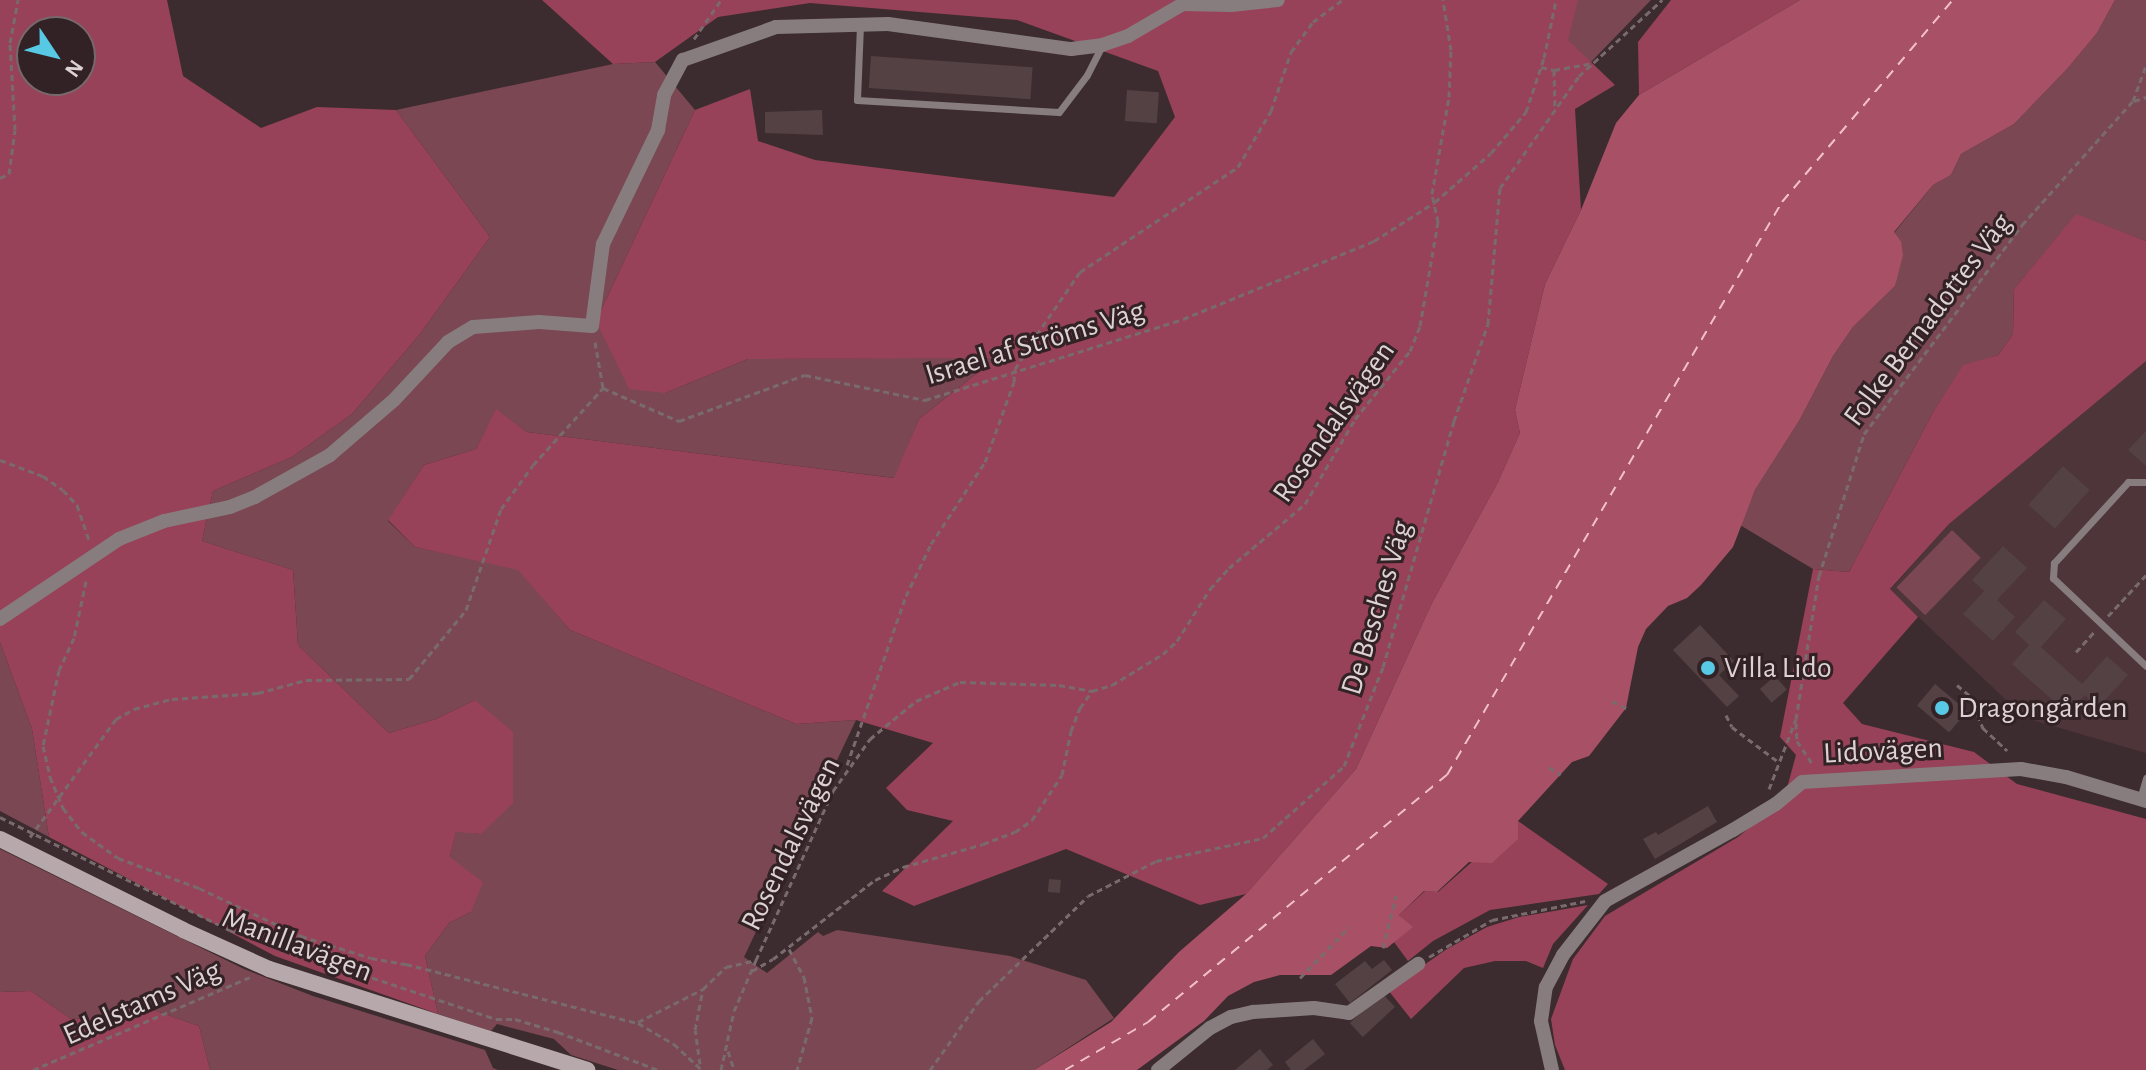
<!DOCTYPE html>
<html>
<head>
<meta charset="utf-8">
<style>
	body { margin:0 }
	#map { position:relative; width:2146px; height:1070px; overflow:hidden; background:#3d2c2f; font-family:"Alegreya Sans",sans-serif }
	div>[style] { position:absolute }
	.built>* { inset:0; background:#4d353a }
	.green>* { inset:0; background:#7a4752; transform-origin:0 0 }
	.forest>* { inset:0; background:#974258 }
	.water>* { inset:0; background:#a85166 }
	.ferry>* { height:2px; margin-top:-1px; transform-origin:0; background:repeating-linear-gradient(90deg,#f2c0c9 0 10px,transparent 0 18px) }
	.building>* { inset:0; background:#534144; transform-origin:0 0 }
	.path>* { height:3px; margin-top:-1.5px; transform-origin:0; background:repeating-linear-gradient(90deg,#796a6d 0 6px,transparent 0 10px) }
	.lane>* { height:7px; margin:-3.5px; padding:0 3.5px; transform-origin:3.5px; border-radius:3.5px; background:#877d7f }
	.street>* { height:14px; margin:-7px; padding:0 7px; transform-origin:7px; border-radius:7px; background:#877d7f }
	.secondary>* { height:16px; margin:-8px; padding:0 8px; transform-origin:8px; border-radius:8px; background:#b7a9ab }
	.dots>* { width:22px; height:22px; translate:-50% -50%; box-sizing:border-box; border:4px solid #322225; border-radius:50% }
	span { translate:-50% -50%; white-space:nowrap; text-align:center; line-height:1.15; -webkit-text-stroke:6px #322225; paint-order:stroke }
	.street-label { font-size:30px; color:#ddd2d3 }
	.poi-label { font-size:30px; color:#ddd2d3 }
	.left { translate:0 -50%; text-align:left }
	.north { position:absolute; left:16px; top:16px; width:80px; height:80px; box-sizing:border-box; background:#322225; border:2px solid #76686b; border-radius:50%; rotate:125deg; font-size:22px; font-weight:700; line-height:32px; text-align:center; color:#ddd2d3 }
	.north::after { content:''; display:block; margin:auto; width:28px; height:36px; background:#58c9e4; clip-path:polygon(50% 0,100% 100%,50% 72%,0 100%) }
</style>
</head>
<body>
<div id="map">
	<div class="built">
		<i style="clip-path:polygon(2144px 360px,2146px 361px,2146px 753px,2025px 718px,1890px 590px,1949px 524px)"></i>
	</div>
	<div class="green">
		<i style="clip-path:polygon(1548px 0,1651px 0,1563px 91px)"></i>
		<i style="clip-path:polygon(2115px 0,2146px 0,2146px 241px,2076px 215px,2014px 289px,2013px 334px,1998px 355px,1963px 366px,1933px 412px,1849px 572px,1813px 569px,1740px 525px,1755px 490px,1799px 421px,1833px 356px,1853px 327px,1895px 286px,1901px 241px,1894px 233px,1933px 185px,1951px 175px,1961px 154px,2014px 124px,2067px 69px,2097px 33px)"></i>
		<i style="clip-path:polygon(655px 62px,695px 110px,596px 321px,665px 393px,748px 359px,997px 357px,919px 419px,895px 478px,527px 432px,496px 410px,476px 449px,424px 465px,388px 521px,415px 547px,518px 569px,570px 630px,796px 724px,856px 720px,744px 957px,767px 973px,818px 932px,823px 936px,837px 930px,1010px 956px,1086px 980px,1114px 1018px,1034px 1070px,618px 1070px,571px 1055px,554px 1039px,497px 1024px,491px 1031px,438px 1014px,425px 956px,449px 923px,471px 912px,450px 857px,456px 831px,481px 834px,475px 700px,436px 719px,389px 733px,298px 645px,293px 570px,202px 541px,213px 491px,292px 457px,352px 414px,420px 334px,490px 237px,396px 110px,613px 64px)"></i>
		<i style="left:1952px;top:530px;width:40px;height:80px;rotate:44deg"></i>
		<i style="clip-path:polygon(0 642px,32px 729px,49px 837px,0 811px)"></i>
		<i style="clip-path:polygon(0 849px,244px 969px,313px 996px,485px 1050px,493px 1068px,498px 1070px,210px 1070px,199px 1026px,145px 1007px,109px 1017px,71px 1019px,31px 991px,0 992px)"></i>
	</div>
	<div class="forest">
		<i style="clip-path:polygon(evenodd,0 0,167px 0,183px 76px,261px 128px,317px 107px,396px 110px,490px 237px,420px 334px,352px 414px,292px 457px,213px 491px,202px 541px,293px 570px,298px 645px,389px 733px,436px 719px,475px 700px,513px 732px,513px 803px,481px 834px,456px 832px,450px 857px,483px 882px,471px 912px,449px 923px,425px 956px,438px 1014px,275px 956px,49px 837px,32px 729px,0 642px,0 0,32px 32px,80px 32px,80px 80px,32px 80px,32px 32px)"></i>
		<i style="clip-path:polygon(542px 0,1578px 0,1568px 40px,1615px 85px,1575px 109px,1581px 210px,1545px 284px,1515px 410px,1520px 433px,1498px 482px,1432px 603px,1356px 769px,1246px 894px,1200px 905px,1066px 849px,914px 906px,882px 891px,953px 821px,907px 810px,886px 788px,933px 743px,856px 720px,796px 724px,570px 630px,518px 570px,415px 547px,388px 520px,424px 465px,476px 449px,496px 409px,527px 432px,894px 478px,919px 419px,996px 358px,748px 359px,665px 393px,629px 389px,596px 321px,695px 110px,750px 89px,758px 141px,815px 160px,1114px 197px,1175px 117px,1158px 71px,1017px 20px,810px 3px,718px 17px,655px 62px,613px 64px)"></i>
		<i style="clip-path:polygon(1671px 0,1800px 0,1639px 95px,1638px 42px)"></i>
		<i style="clip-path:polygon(2076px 214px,2146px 241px,2146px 361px,1949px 524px,1890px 589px,1918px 617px,1843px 703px,1862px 724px,1974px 752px,2017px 784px,2146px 819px,2146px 1070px,1565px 1070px,1555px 1045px,1551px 1019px,1573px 959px,1605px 916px,1738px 837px,1784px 799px,1796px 755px,1780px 737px,1813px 569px,1849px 572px,1933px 412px,1963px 365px,1998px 355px,2013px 334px,2014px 289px)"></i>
		<i style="clip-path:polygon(1518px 821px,1608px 884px,1599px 894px,1490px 910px,1433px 941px,1408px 961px,1394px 942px,1412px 927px,1399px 915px,1425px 891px,1438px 892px)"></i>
		<i style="clip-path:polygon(1588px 905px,1553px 944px,1543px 968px,1526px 961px,1495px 961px,1464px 968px,1411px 1019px,1388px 990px,1447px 949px,1487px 927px,1519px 917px)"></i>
		<i style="clip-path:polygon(31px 991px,71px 1019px,109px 1017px,145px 1007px,199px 1026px,210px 1070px,0 1070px,0 992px)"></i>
	</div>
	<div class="water">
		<i style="clip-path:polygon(1800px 0,2115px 0,2097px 33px,2067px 69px,2014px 124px,1961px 154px,1951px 175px,1933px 185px,1894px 232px,1901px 241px,1903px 255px,1895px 286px,1853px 327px,1833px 356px,1799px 421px,1755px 490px,1733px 547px,1701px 585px,1687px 598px,1668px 606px,1646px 629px,1638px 647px,1626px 708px,1589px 756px,1572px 762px,1518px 821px,1518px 839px,1492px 863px,1469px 862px,1437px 892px,1424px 891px,1399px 915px,1413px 927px,1387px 948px,1371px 946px,1331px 975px,1280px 975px,1254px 982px,1228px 996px,1204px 1021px,1137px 1070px,1034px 1070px,1111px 1022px,1179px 952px,1246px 894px,1356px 769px,1432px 603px,1498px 482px,1520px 433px,1515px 410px,1545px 284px,1581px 210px,1616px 123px,1639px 95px)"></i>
	</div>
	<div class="ferry">
		<i style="left:1065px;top:1070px;width:96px;rotate:-30deg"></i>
		<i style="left:1148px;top:1022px;width:388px;rotate:-39.6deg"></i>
		<i style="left:1447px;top:775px;width:664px;rotate:-59.69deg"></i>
		<i style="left:1782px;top:202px;width:265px;rotate:-49.8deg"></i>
	</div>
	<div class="building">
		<i style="left:871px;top:56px;width:162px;height:32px;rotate:4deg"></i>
		<i style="left:1127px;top:90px;width:32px;height:31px;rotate:4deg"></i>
		<i style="clip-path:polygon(822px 110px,823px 135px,765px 133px,765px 112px)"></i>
		<i style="clip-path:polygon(2146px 431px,2146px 466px,2128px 450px)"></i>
		<i style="left:2063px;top:466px;width:36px;height:52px;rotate:42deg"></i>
		<i style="clip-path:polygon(2003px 546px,2027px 568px,1997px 600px,2015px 617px,1993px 641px,1963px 614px,1984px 591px,1972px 580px)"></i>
		<i style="clip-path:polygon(2044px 600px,2066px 619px,2041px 647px,2082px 684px,2107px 656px,2128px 675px,2098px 708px,2085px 695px,2068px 714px,2012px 664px,2029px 645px,2015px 632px)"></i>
		<i style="clip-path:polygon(1700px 625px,1734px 661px,1719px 675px,1739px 696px,1727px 707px,1673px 650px)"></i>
		<i style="left:1775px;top:676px;width:18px;height:20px;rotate:49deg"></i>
		<i style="left:1935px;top:684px;width:42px;height:28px;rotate:40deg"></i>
		<i style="clip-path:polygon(1708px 806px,1717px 822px,1655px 859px,1643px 839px,1656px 832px,1658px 835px)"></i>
		<i style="left:1049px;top:879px;width:12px;height:13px;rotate:5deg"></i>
		<i style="clip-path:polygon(1384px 960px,1392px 970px,1350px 1003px,1335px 984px,1365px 961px,1372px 969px)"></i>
		<i style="left:1382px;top:993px;width:19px;height:44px;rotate:47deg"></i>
		<i style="clip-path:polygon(1313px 1039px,1325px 1054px,1304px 1070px,1291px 1070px,1285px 1062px)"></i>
		<i style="clip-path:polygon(1260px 1049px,1273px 1065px,1267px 1070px,1235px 1070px)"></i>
	</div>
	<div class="path">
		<i style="left:694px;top:39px;width:47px;rotate:-55.3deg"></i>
		<i style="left:1541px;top:67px;width:13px;rotate:13deg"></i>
		<i style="left:1554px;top:70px;width:36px;rotate:-10deg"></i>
		<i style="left:1554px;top:70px;width:40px;rotate:88.6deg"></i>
		<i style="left:2134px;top:101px;width:13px;rotate:-18deg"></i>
		<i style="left:0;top:178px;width:10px;rotate:-24deg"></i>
		<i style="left:9px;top:174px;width:44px;rotate:-82.2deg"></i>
		<i style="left:15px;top:130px;width:87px;rotate:-93.3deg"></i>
		<i style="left:10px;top:43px;width:44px;rotate:-79.5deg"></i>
		<i style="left:595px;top:342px;width:47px;rotate:80.1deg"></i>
		<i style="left:603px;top:388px;width:83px;rotate:23.5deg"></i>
		<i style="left:679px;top:421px;width:134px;rotate:-20.1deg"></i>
		<i style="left:805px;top:375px;width:123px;rotate:11.8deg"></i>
		<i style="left:925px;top:400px;width:270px;rotate:-17.4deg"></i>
		<i style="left:1183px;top:319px;width:206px;rotate:-22.2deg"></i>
		<i style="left:1374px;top:241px;width:72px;rotate:-32.6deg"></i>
		<i style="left:1435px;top:202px;width:74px;rotate:-41.2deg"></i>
		<i style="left:1491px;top:153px;width:54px;rotate:-49.5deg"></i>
		<i style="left:1526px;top:112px;width:57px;rotate:-71.6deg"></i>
		<i style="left:1544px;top:58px;width:59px;rotate:-78.3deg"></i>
		<i style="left:0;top:460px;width:46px;rotate:20.4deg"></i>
		<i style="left:43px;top:476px;width:24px;rotate:35deg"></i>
		<i style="left:63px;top:490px;width:21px;rotate:47deg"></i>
		<i style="left:77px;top:505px;width:39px;rotate:71deg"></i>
		<i style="left:86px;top:581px;width:58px;rotate:101.9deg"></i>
		<i style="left:74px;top:638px;width:35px;rotate:115deg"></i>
		<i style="left:59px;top:670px;width:78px;rotate:101.9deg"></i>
		<i style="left:43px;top:746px;width:32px;rotate:77deg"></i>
		<i style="left:50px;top:777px;width:34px;rotate:67deg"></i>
		<i style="left:63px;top:808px;width:31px;rotate:52deg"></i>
		<i style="left:82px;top:832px;width:44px;rotate:35.8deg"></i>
		<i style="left:118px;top:858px;width:86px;rotate:20.3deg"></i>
		<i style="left:199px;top:888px;width:113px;rotate:25.2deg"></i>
		<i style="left:301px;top:936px;width:73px;rotate:17.4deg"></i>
		<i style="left:371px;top:958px;width:36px;rotate:10deg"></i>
		<i style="left:406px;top:964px;width:239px;rotate:14.3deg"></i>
		<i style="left:638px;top:1023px;width:42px;rotate:30.3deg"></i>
		<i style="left:674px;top:1044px;width:38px;rotate:43deg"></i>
		<i style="left:2108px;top:616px;width:56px;rotate:-47.2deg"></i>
		<i style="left:2076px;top:652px;width:28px;rotate:-48deg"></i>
		<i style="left:1957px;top:685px;width:17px;rotate:40deg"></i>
		<i style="left:1970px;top:696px;width:35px;rotate:68deg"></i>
		<i style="left:1983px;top:728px;width:33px;rotate:43deg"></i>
		<i style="left:1612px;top:701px;width:16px;rotate:27deg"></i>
		<i style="left:1726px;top:715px;width:13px;rotate:63deg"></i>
		<i style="left:1732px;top:727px;width:60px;rotate:36.9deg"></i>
		<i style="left:1796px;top:723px;width:18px;rotate:87deg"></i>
		<i style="left:1797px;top:741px;width:30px;rotate:56deg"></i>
		<i style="left:847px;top:765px;width:179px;rotate:-70.8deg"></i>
		<i style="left:906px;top:596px;width:58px;rotate:-64.3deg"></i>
		<i style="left:931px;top:544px;width:98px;rotate:-56.6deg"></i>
		<i style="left:985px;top:462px;width:85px;rotate:-70.1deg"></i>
		<i style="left:1014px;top:382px;width:13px;rotate:-86deg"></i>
		<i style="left:1015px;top:369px;width:31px;rotate:-58deg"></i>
		<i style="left:1031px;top:343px;width:86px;rotate:-55.4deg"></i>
		<i style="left:1080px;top:272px;width:190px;rotate:-33.6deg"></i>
		<i style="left:1238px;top:167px;width:65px;rotate:-59.5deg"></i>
		<i style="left:1271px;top:111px;width:62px;rotate:-71.3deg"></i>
		<i style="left:1291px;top:52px;width:37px;rotate:-54deg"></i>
		<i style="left:1313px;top:22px;width:36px;rotate:-37deg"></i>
		<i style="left:1549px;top:767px;width:14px;rotate:34deg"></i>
		<i style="left:1769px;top:789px;width:75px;rotate:-68.9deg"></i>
		<i style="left:1796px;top:719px;width:145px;rotate:-80.9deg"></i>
		<i style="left:1819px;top:576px;width:149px;rotate:-72.4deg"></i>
		<i style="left:1864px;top:434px;width:262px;rotate:-52.9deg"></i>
		<i style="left:2022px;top:225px;width:166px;rotate:-48.2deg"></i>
		<i style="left:2133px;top:101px;width:38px;rotate:-70deg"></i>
		<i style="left:0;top:817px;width:256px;rotate:26.2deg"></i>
		<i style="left:230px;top:930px;width:280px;rotate:18.5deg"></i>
		<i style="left:496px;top:1019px;width:19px"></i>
		<i style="left:515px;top:1019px;width:45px;rotate:16.8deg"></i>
		<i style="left:558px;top:1032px;width:107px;rotate:20.8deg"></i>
		<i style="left:30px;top:837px;width:146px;rotate:-53.9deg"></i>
		<i style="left:116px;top:719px;width:21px;rotate:-29deg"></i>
		<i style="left:134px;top:709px;width:39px;rotate:-15deg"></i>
		<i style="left:172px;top:699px;width:86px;rotate:-4deg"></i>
		<i style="left:258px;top:693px;width:50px;rotate:-15.2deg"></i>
		<i style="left:306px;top:680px;width:103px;rotate:-0.6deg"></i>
		<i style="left:409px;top:679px;width:89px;rotate:-50.4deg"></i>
		<i style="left:466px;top:610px;width:107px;rotate:-70.9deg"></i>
		<i style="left:501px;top:509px;width:54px;rotate:-54deg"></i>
		<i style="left:533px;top:465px;width:104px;rotate:-47.7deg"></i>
		<i style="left:1383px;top:948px;width:54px;rotate:-76deg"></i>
		<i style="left:789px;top:949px;width:32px;rotate:62deg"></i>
		<i style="left:804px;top:977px;width:42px;rotate:79deg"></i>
		<i style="left:812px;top:1018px;width:54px;rotate:106.1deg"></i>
		<i style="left:285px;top:952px;width:23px;rotate:-45deg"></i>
		<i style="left:1429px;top:957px;width:73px;rotate:-30.4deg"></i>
		<i style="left:1492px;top:920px;width:95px;rotate:-11.5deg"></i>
		<i style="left:752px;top:971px;width:24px;rotate:-30deg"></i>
		<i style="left:773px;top:959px;width:129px;rotate:-37.8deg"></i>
		<i style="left:875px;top:880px;width:31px;rotate:-25deg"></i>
		<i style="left:903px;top:867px;width:83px;rotate:-16deg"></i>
		<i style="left:983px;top:844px;width:34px;rotate:-21deg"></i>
		<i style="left:1015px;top:832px;width:21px;rotate:-35deg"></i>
		<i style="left:1032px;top:820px;width:54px;rotate:-56.3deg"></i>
		<i style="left:1062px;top:775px;width:45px;rotate:-78.4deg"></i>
		<i style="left:1071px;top:731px;width:25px;rotate:-69deg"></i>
		<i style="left:1080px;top:708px;width:21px;rotate:-55deg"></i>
		<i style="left:1300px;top:978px;width:71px;rotate:-46.1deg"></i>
		<i style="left:638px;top:1022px;width:73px;rotate:-26.9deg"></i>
		<i style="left:703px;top:989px;width:32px;rotate:-44deg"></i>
		<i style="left:726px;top:967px;width:31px;rotate:-13deg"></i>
		<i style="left:728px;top:1051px;width:20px;rotate:72deg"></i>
		<i style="left:700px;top:1064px;width:34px;rotate:-98deg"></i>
		<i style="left:695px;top:1030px;width:42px;rotate:-79deg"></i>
		<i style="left:33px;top:1070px;width:236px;rotate:-23.2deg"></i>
		<i style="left:721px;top:1070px;width:60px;rotate:-77.6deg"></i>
		<i style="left:734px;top:1011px;width:56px;rotate:-66.7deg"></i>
		<i style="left:756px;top:960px;width:186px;rotate:-65.5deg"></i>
		<i style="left:833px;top:791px;width:64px;rotate:-54.6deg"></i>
		<i style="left:870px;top:739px;width:60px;rotate:-39.6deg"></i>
		<i style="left:916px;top:701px;width:48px;rotate:-23.4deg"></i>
		<i style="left:960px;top:682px;width:99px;rotate:1.7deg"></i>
		<i style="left:1059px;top:685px;width:34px;rotate:10deg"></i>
		<i style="left:1092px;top:691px;width:21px;rotate:-17deg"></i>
		<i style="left:1112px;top:685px;width:60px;rotate:-31.3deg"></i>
		<i style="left:1163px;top:654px;width:19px;rotate:-43deg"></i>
		<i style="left:1177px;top:641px;width:62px;rotate:-57.6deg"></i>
		<i style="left:1210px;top:589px;width:28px;rotate:-48deg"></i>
		<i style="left:1229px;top:568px;width:99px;rotate:-40.1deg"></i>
		<i style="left:1305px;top:504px;width:99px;rotate:-59.5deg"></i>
		<i style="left:1355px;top:419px;width:87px;rotate:-51deg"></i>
		<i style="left:1410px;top:351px;width:27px;rotate:-68deg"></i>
		<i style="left:1420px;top:326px;width:106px;rotate:-80.2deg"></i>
		<i style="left:1438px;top:222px;width:29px;rotate:-102deg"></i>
		<i style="left:1432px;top:194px;width:98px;rotate:-80.1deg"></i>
		<i style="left:1449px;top:97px;width:47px;rotate:-87.6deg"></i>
		<i style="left:1451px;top:50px;width:51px;rotate:-99.1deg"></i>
		<i style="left:930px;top:1070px;width:85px;rotate:-54.6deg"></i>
		<i style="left:979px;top:1001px;width:151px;rotate:-43.9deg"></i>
		<i style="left:1088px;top:896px;width:76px;rotate:-27.2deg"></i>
		<i style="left:1156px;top:861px;width:109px;rotate:-12.1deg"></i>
		<i style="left:1263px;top:838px;width:108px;rotate:-41.6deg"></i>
		<i style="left:1344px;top:766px;width:106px;rotate:-68.5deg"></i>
		<i style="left:1383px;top:667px;width:256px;rotate:-73.9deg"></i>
		<i style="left:1454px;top:421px;width:103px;rotate:-70.7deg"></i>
		<i style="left:1488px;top:324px;width:137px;rotate:-85deg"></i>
		<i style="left:1500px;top:188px;width:137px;rotate:-54.8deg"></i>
		<i style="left:1579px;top:76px;width:113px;rotate:-42.5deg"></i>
	</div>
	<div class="lane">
		<i style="left:860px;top:25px;width:75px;rotate:92.3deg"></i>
		<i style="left:857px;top:100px;width:202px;rotate:3.4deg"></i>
		<i style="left:1059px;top:112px;width:46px;rotate:-52.9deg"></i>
		<i style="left:1087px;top:75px;width:34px;rotate:-63deg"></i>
		<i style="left:2146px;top:482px;width:18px;rotate:180deg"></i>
		<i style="left:2128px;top:482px;width:110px;rotate:132.4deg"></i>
		<i style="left:2054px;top:563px;width:15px;rotate:94deg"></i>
		<i style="left:2053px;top:578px;width:128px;rotate:43.4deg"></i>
		<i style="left:2140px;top:799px;width:22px;rotate:-74deg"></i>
	</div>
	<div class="street">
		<i style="left:0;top:619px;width:143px;rotate:-33.9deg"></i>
		<i style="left:119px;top:539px;width:48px;rotate:-21.8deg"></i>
		<i style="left:164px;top:521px;width:67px;rotate:-12deg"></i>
		<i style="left:230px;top:507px;width:27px;rotate:-22deg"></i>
		<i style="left:255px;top:497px;width:86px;rotate:-29.2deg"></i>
		<i style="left:330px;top:455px;width:84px;rotate:-40.7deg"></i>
		<i style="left:394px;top:400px;width:79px;rotate:-47deg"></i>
		<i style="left:448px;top:342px;width:29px;rotate:-31deg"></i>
		<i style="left:473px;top:327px;width:66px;rotate:-4.3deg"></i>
		<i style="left:539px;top:322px;width:53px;rotate:4.3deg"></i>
		<i style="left:592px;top:326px;width:83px;rotate:-82.4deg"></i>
		<i style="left:603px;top:244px;width:127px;rotate:-64.2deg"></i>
		<i style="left:658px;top:130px;width:36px;rotate:-80deg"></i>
		<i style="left:664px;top:95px;width:40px;rotate:-62deg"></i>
		<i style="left:683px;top:60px;width:99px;rotate:-19.5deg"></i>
		<i style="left:776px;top:27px;width:112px;rotate:-1.5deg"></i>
		<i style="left:888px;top:24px;width:185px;rotate:7.8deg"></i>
		<i style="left:1071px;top:49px;width:31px;rotate:-7deg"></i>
		<i style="left:1102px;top:45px;width:28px;rotate:-19deg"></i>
		<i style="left:1128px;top:36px;width:64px;rotate:-30.2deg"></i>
		<i style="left:1183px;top:4px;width:48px;rotate:1.2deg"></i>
		<i style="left:1231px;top:5px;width:47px;rotate:-6.1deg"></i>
		<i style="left:1158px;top:1070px;width:67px;rotate:-38.9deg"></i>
		<i style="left:1210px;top:1028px;width:24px;rotate:-28deg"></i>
		<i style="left:1231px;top:1017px;width:23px;rotate:-13deg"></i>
		<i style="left:1253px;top:1012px;width:61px;rotate:-3.8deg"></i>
		<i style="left:1314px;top:1008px;width:35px;rotate:8deg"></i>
		<i style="left:1349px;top:1013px;width:85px;rotate:-35.4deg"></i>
		<i style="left:1552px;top:1070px;width:50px;rotate:-102.7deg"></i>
		<i style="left:1541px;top:1021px;width:34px;rotate:-82deg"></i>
		<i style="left:1546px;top:987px;width:36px;rotate:-62deg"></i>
		<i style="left:1563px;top:955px;width:68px;rotate:-52.1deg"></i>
		<i style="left:1605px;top:901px;width:146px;rotate:-29deg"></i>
		<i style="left:1733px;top:830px;width:50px;rotate:-31.2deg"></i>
		<i style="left:1776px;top:804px;width:34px;rotate:-40deg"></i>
		<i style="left:1802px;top:782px;width:219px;rotate:-3.4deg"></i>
		<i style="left:2021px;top:769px;width:46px;rotate:10.1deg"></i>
		<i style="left:2066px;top:777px;width:84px;rotate:16.7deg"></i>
	</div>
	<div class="secondary">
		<i style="left:0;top:839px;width:204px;rotate:26.4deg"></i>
		<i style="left:183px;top:930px;width:94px;rotate:24.4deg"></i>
		<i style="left:269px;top:969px;width:334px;rotate:17.6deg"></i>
	</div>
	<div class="dots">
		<i style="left:1708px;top:668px;background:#58c9e4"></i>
		<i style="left:1942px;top:708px;background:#58c9e4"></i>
	</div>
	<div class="street-label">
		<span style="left:1928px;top:320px;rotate:-53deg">Folke Bernadottes Väg</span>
		<span style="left:1035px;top:343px;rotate:-17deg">Israel af Ströms Väg</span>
		<span style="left:1334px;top:422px;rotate:-55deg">Rosendalsvägen</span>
		<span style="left:1377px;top:608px;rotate:-73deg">De Besches Väg</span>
		<span style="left:1883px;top:751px;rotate:-3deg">Lidovägen</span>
		<span style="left:791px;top:844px;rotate:-64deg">Rosendalsvägen</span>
		<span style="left:297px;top:945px;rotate:21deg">Manillavägen</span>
		<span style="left:142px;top:1003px;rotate:-24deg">Edelstams Väg</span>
	</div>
	<div class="poi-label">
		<span class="left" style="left:1724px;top:668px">Villa Lido</span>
		<span class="left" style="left:1958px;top:708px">Dragongården</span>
	</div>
	<div class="north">N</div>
</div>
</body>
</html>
